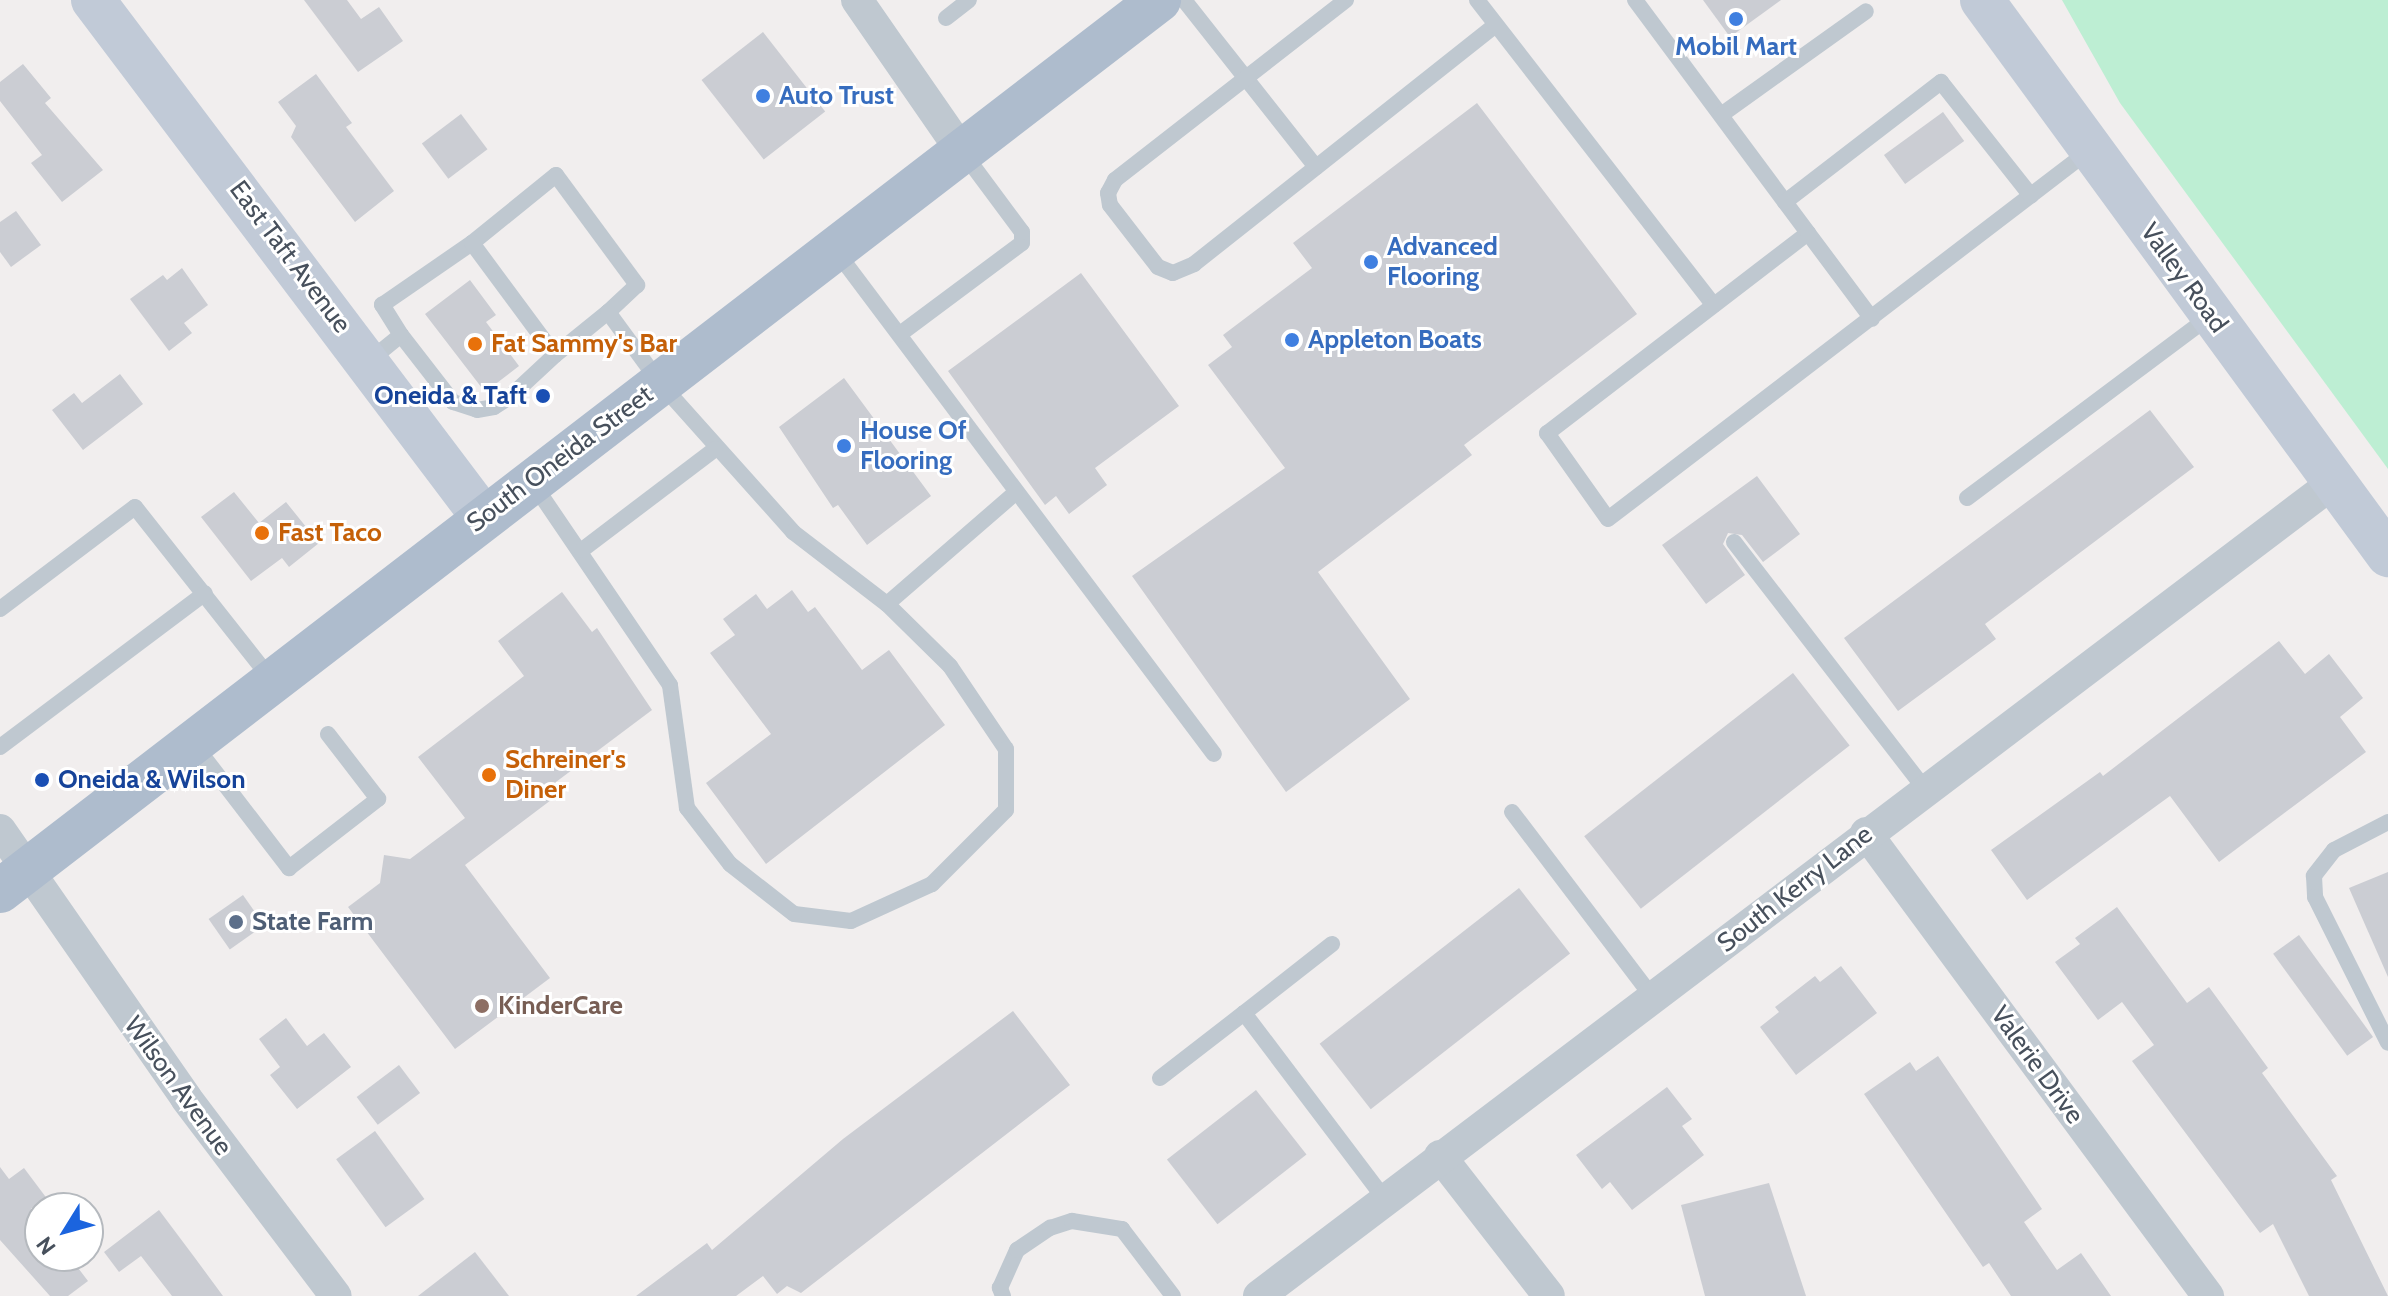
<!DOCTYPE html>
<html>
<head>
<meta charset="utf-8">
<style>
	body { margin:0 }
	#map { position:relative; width:2388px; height:1296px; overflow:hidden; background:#f1eeee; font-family:Cabin,sans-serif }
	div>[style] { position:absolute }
	.green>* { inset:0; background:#bdeed3 }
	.building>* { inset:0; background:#cbcdd3; transform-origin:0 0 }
	.lane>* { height:16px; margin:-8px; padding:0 8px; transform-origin:8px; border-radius:8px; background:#bfc8d0 }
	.street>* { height:32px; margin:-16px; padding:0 16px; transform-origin:16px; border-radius:16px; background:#bfc8d0 }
	.secondary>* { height:44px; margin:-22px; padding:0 22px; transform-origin:22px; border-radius:22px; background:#c1cad7 }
	.primary>* { height:44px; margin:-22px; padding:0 22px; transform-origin:22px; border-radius:22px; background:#aebccd }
	.dots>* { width:22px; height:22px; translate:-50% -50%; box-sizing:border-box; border:4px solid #fff; border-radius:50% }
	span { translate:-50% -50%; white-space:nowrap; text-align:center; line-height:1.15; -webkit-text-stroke:6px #fff; paint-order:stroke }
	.shop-label { font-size:26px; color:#366cbe; font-weight:700 }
	.left { translate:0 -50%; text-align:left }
	.street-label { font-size:26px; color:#47505c }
	.food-label { font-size:26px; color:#c56008; font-weight:700 }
	.transit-label { font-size:26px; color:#164399; font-weight:700 }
	.right { translate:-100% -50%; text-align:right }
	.service-label { font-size:26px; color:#4e5e75; font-weight:700 }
	.education-label { font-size:26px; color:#785e54; font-weight:700 }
	.north { position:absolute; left:24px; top:1192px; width:80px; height:80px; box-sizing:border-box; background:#fff; border:2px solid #b5b9be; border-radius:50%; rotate:233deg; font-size:22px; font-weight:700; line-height:32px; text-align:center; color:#47505c }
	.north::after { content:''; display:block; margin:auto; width:28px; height:36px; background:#1b64de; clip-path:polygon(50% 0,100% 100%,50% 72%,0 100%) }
</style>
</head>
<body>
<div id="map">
	<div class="green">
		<i style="clip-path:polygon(2062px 0,2388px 0,2388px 469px,2120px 103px)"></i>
	</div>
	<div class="building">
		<i style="clip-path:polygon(304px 0,347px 0,361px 19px,379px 7px,403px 41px,358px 72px)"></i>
		<i style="clip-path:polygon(1703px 0,1781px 0,1730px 37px)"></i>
		<i style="left:763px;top:32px;width:101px;height:78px;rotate:52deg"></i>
		<i style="clip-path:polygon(23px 64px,51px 98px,45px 103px,103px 170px,62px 202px,31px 163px,42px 155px,0 101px,0 82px)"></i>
		<i style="clip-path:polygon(316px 74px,352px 123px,346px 127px,394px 191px,355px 222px,291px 137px,296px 126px,278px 102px)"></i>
		<i style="clip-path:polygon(1477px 103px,1637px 314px,1464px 445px,1472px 455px,1318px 572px,1410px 699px,1286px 792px,1132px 576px,1285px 468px,1208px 365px,1232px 347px,1223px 335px,1312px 268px,1293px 243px)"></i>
		<i style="left:1943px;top:112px;width:36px;height:73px;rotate:54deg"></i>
		<i style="left:461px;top:114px;width:44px;height:49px;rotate:53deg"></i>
		<i style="clip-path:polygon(16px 211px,41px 245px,11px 267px,0 252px,0 222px)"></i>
		<i style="clip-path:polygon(182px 268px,208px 305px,184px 323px,192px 333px,169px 351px,130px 299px,163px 275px,167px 280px)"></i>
		<i style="clip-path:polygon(1081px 273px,1179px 406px,1095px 468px,1107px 485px,1069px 514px,1056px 496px,1045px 505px,948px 371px)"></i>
		<i style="clip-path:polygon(470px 280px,496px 315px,486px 322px,519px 366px,485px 392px,425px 314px)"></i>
		<i style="clip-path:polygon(120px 374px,143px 404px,83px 450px,52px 410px,74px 393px,82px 403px)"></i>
		<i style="clip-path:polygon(844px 378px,931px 496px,867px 545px,838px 505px,833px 508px,779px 427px)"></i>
		<i style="clip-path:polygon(2150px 410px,2194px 467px,1985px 624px,1996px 639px,1898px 711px,1844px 638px)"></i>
		<i style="clip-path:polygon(1757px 476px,1800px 534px,1763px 562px,1742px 535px,1728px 533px,1723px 544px,1745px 575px,1706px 604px,1662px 545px)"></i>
		<i style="clip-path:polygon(234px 492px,259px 523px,286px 502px,319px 543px,289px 567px,282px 558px,251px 581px,201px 517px)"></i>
		<i style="clip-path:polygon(792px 590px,808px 612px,815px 607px,862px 670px,889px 650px,945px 725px,766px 864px,706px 783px,771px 734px,710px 653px,735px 635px,723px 619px,756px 594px,767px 609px)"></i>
		<i style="clip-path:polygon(562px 592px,592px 632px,597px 628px,652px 710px,552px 785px,559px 794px,465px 865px,550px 978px,455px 1049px,348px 907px,380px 883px,384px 855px,410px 859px,465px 818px,418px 757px,524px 676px,498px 641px)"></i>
		<i style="clip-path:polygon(2279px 641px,2305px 674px,2329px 654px,2363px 698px,2340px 717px,2366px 752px,2219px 862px,2170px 796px,2027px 900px,1991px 850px,2100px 772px,2103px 776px)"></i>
		<i style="left:1793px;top:673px;width:92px;height:265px;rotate:52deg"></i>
		<i style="clip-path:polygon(2388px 872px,2388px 977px,2349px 888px)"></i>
		<i style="left:1519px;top:888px;width:83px;height:253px;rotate:52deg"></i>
		<i style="left:243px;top:895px;width:37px;height:42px;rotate:55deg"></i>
		<i style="clip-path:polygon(2117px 907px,2187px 1003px,2209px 987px,2268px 1068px,2262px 1073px,2337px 1176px,2331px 1180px,2388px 1296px,2309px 1296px,2273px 1224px,2260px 1233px,2132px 1061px,2154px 1045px,2122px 1002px,2098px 1020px,2055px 962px,2080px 944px,2075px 938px)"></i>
		<i style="left:2299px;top:935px;width:126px;height:32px;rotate:54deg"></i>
		<i style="clip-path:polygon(1841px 966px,1877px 1013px,1796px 1075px,1760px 1027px,1779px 1012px,1775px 1007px,1815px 976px,1820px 982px)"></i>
		<i style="clip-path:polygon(1013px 1011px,1070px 1085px,801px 1293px,787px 1286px,777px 1294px,763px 1276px,736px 1296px,636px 1296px,707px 1243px,712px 1250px,843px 1139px)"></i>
		<i style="clip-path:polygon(286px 1018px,307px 1046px,324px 1033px,351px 1067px,297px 1109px,270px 1075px,280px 1067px,259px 1039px)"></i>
		<i style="clip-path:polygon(1938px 1056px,2042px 1209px,2024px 1222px,2057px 1270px,2081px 1253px,2111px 1296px,2011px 1296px,1989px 1263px,1983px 1267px,1864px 1094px,1910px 1062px,1916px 1071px)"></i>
		<i style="left:399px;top:1065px;width:35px;height:53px;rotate:53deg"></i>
		<i style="clip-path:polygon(1667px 1087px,1692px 1119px,1682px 1126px,1704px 1155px,1632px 1210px,1610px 1182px,1602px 1189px,1576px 1155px)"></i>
		<i style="left:1256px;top:1090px;width:82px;height:113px;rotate:52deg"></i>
		<i style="left:375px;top:1131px;width:84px;height:48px;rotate:54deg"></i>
		<i style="clip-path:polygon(0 1167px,9px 1179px,24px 1168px,54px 1208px,31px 1208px,40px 1219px,40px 1256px,69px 1256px,88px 1281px,68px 1296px,50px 1296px,0 1240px)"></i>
		<i style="clip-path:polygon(1769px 1183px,1806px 1296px,1705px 1296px,1681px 1205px)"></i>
		<i style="clip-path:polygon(159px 1210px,195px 1258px,223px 1296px,172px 1296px,141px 1256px,119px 1272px,104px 1252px)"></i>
		<i style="clip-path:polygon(475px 1252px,509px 1296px,418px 1296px)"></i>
	</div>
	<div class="lane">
		<i style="left:1184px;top:0;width:213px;rotate:51.7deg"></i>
		<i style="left:1346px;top:0;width:293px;rotate:142.1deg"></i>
		<i style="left:1115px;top:180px;width:15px;rotate:118deg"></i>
		<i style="left:1108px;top:193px;width:12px;rotate:81deg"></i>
		<i style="left:1110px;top:205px;width:78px;rotate:52.3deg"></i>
		<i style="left:1158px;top:267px;width:16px;rotate:22deg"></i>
		<i style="left:1173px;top:273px;width:23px;rotate:-23deg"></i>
		<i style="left:1194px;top:264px;width:385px;rotate:-38.4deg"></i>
		<i style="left:1477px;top:0;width:386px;rotate:52.2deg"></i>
		<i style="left:1635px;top:0;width:290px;rotate:53.4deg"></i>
		<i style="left:1808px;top:233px;width:329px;rotate:142.5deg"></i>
		<i style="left:1547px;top:433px;width:105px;rotate:54.7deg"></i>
		<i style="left:1608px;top:519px;width:607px;rotate:-37.44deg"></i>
		<i style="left:946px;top:18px;width:29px;rotate:-38deg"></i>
		<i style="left:1721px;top:115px;width:178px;rotate:-35.6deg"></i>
		<i style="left:1785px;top:202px;width:197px;rotate:-37.6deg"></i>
		<i style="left:1941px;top:82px;width:145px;rotate:51.7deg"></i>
		<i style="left:1808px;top:233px;width:107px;rotate:53.3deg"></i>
		<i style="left:472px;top:243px;width:108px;rotate:-39deg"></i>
		<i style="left:556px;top:175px;width:137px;rotate:53.6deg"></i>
		<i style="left:637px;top:285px;width:40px;rotate:137deg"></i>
		<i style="left:836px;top:251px;width:629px;rotate:53.08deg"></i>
		<i style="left:900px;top:334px;width:152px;rotate:-36.7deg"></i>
		<i style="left:1022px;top:243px;width:11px;rotate:-90deg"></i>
		<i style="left:1022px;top:232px;width:97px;rotate:-126.6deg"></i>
		<i style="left:401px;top:335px;width:85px;rotate:52.2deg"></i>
		<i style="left:453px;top:402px;width:25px;rotate:18deg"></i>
		<i style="left:477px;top:410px;width:17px;rotate:-10deg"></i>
		<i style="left:494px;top:407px;width:20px;rotate:-33deg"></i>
		<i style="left:511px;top:396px;width:60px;rotate:-43deg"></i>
		<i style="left:369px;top:361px;width:41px;rotate:-39.1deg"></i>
		<i style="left:401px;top:335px;width:36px;rotate:-122deg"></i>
		<i style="left:382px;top:305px;width:109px;rotate:-34.6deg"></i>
		<i style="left:472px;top:243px;width:139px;rotate:53.5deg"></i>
		<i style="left:555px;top:355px;width:68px;rotate:-39.1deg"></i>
		<i style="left:608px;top:312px;width:88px;rotate:53.8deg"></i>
		<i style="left:660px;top:383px;width:200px;rotate:48.2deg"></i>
		<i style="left:793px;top:532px;width:118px;rotate:37.5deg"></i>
		<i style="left:887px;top:604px;width:88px;rotate:44.5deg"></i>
		<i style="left:950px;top:666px;width:100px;rotate:56deg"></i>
		<i style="left:1006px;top:749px;width:61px;rotate:90deg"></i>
		<i style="left:1006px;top:810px;width:105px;rotate:135deg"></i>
		<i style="left:932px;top:884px;width:89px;rotate:155.4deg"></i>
		<i style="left:851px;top:921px;width:57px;rotate:-173deg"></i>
		<i style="left:794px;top:914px;width:81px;rotate:-142deg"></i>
		<i style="left:730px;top:864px;width:71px;rotate:-127.5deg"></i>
		<i style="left:687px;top:808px;width:124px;rotate:-97.9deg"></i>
		<i style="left:670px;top:685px;width:245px;rotate:-124.2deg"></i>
		<i style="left:1967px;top:498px;width:304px;rotate:-36.8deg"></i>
		<i style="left:1734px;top:542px;width:312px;rotate:52.3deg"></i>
		<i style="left:582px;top:550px;width:167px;rotate:-37.2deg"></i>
		<i style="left:887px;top:604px;width:169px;rotate:-40.9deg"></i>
		<i style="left:0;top:609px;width:169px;rotate:-37.1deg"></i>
		<i style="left:135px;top:507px;width:219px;rotate:51.7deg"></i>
		<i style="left:193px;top:743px;width:158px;rotate:52.5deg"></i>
		<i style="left:289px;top:868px;width:113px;rotate:-37.8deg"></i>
		<i style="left:378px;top:799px;width:82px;rotate:-127.6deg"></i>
		<i style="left:0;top:747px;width:256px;rotate:-36.9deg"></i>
		<i style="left:1512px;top:812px;width:235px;rotate:52.8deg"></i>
		<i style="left:2388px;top:822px;width:61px;rotate:152.6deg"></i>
		<i style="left:2334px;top:850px;width:33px;rotate:128deg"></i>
		<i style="left:2314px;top:876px;width:21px;rotate:87deg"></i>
		<i style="left:2315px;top:897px;width:163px;rotate:63.4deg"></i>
		<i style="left:1244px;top:1013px;width:112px;rotate:-38.1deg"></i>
		<i style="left:1160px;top:1078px;width:106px;rotate:-37.7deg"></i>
		<i style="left:1244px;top:1013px;width:232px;rotate:52.9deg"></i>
		<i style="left:1003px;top:1296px;width:9px;rotate:-111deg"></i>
		<i style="left:1000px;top:1288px;width:42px;rotate:-65.9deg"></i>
		<i style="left:1017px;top:1250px;width:40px;rotate:-34deg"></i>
		<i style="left:1050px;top:1228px;width:23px;rotate:-18deg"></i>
		<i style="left:1072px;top:1221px;width:51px;rotate:9.1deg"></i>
		<i style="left:1122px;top:1229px;width:84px;rotate:52.7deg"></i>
	</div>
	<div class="street">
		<i style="left:857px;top:0;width:186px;rotate:55.3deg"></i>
		<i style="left:0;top:830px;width:326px;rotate:55.2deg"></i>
		<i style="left:186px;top:1098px;width:248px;rotate:52.9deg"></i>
		<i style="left:1866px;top:833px;width:576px;rotate:53.55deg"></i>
		<i style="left:1440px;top:1156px;width:177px;rotate:52.1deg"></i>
		<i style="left:1259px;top:1296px;width:1347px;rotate:-37.13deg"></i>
	</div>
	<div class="secondary">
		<i style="left:93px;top:0;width:648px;rotate:52.97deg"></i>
		<i style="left:1982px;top:0;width:688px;rotate:53.81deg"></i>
	</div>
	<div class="primary">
		<i style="left:0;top:891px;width:1462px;rotate:-37.55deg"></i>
	</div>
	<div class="dots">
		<i style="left:1736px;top:19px;background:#3f7fe0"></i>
		<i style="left:763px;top:96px;background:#3f7fe0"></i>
		<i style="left:1371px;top:262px;background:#3f7fe0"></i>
		<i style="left:1292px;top:340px;background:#3f7fe0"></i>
		<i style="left:475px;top:344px;background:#e8710a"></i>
		<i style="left:543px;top:396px;background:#1a4fb4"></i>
		<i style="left:844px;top:446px;background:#3f7fe0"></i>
		<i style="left:262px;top:533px;background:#e8710a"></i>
		<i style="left:489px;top:775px;background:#e8710a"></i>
		<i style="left:42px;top:780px;background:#1a4fb4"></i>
		<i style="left:236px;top:922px;background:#5c6f8a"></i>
		<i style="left:482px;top:1006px;background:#8d6e63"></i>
	</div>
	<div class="shop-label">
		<span style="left:1736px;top:47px">Mobil Mart</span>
		<span class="left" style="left:779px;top:96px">Auto Trust</span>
		<span class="left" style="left:1387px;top:262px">Advanced<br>Flooring</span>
		<span class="left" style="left:1308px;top:340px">Appleton Boats</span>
		<span class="left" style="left:860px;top:446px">House Of<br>Flooring</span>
	</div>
	<div class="street-label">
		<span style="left:290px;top:257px;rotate:53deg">East Taft Avenue</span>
		<span style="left:2184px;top:278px;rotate:54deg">Valley Road</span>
		<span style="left:560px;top:459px;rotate:-37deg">South Oneida Street</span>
		<span style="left:1795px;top:889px;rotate:-38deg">South Kerry Lane</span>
		<span style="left:2037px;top:1065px;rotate:54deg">Valerie Drive</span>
		<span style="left:178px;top:1086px;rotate:54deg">Wilson Avenue</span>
	</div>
	<div class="food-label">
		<span class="left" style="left:491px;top:344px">Fat Sammy's Bar</span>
		<span class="left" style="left:278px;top:533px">Fast Taco</span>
		<span class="left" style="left:505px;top:775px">Schreiner's<br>Diner</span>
	</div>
	<div class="transit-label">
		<span class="right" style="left:527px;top:396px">Oneida &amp; Taft</span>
		<span class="left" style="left:58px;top:780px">Oneida &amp; Wilson</span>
	</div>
	<div class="service-label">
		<span class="left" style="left:252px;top:922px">State Farm</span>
	</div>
	<div class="education-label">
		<span class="left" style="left:498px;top:1006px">KinderCare</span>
	</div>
	<div class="north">N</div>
</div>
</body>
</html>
